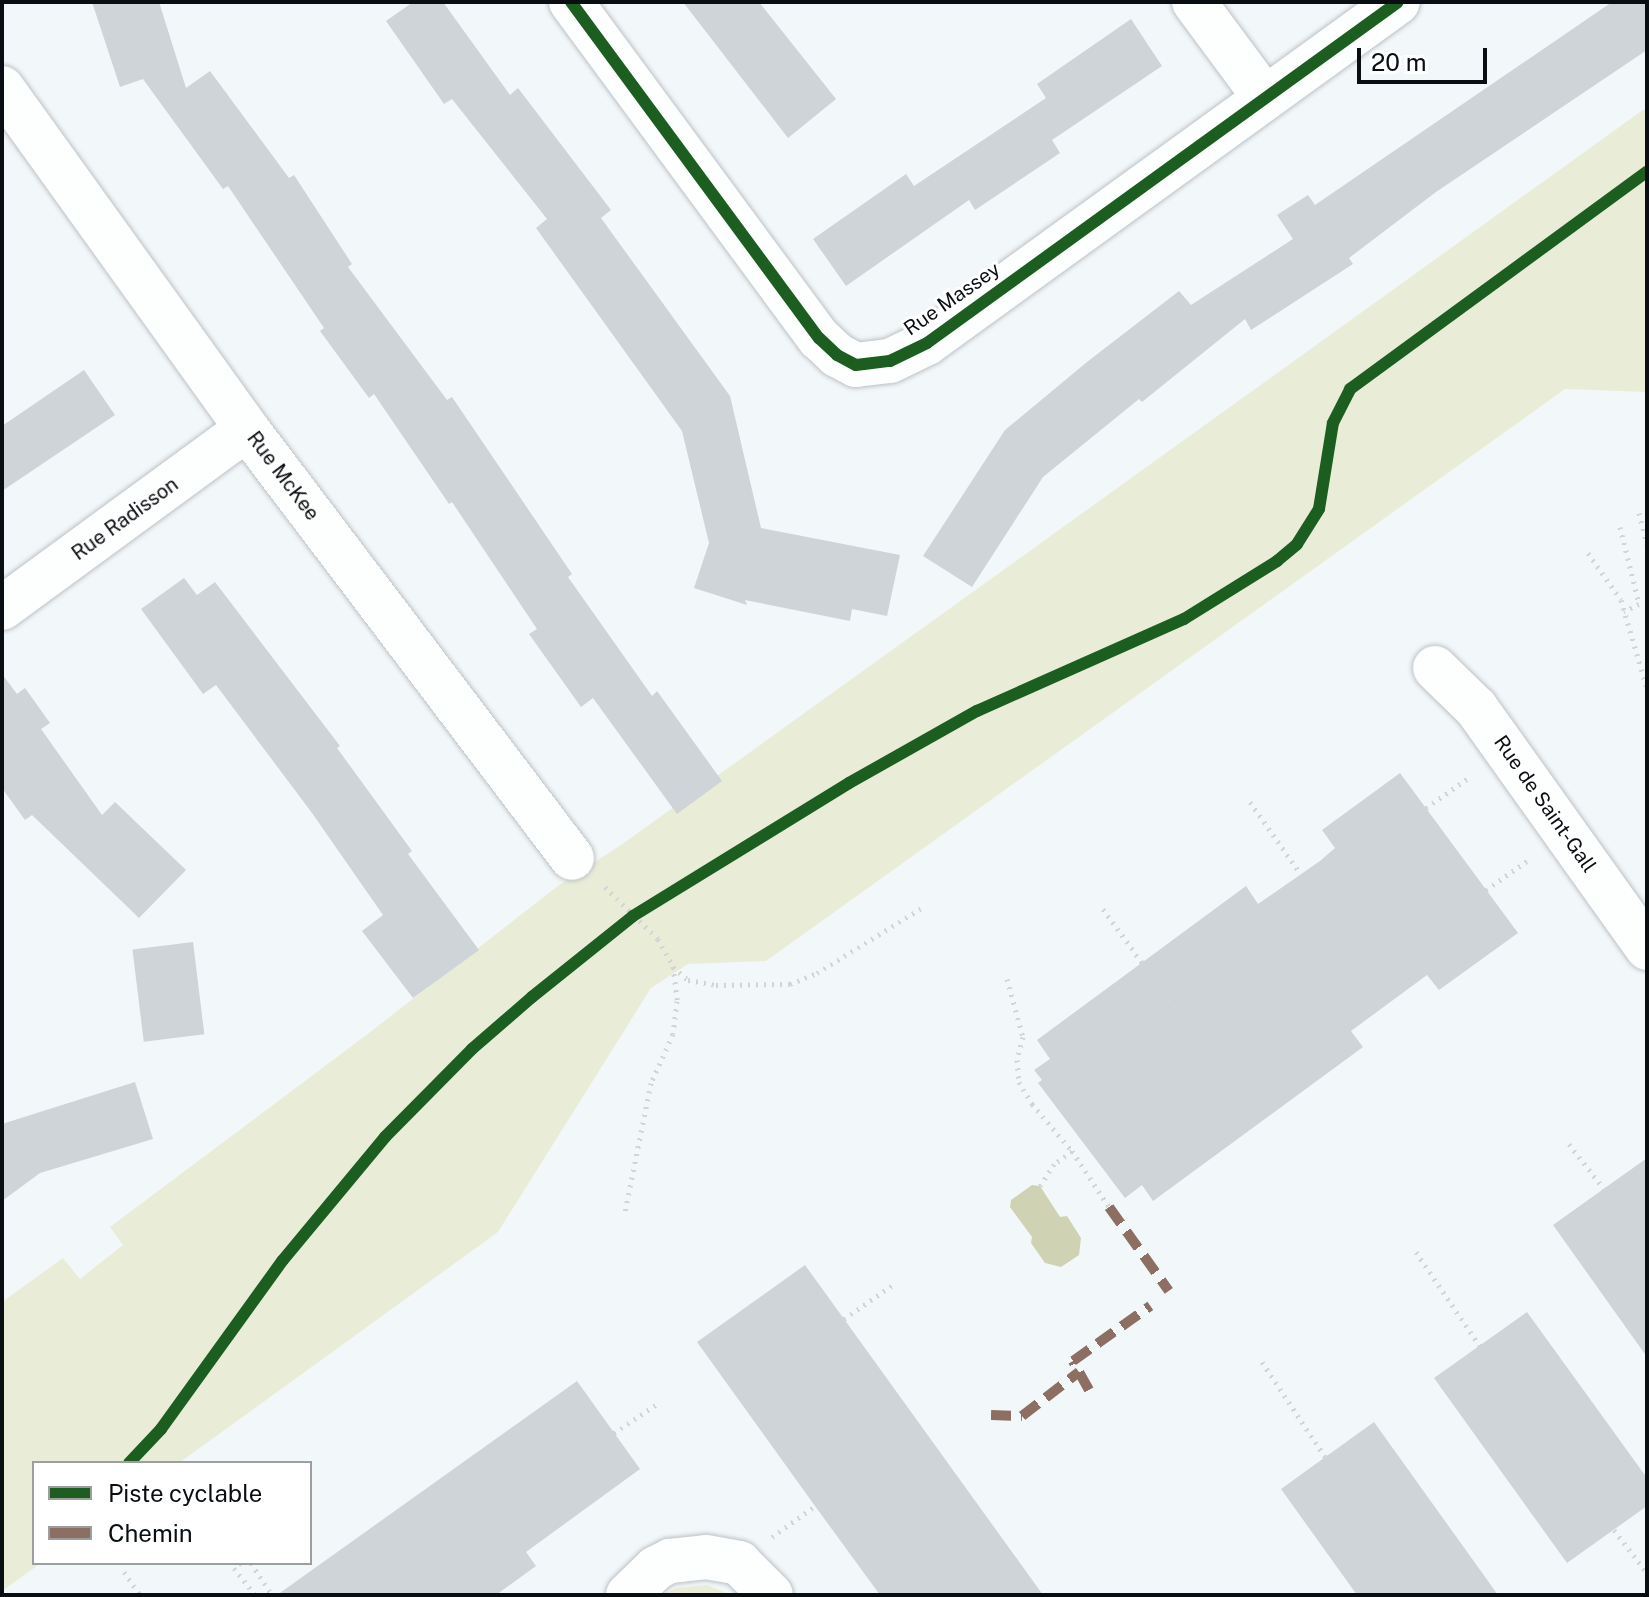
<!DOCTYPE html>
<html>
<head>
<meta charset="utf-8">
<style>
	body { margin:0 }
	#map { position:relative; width:1649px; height:1597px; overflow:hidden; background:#f2f7fa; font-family:"Public Sans",sans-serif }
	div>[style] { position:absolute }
	.green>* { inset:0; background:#e9edd7 }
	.water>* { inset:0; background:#d0d3b3 }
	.building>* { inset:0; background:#ced4d7; transform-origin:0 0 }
	.path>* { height:5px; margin-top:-2.5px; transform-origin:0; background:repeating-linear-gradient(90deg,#d3d4d5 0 2px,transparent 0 8px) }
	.roads { filter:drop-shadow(0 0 2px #bdc2c5) drop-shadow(0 0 2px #bdc2c5) }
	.minor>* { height:44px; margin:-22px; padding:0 22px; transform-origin:22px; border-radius:22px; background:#fdfefe }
	.quiet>* { height:10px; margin-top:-5px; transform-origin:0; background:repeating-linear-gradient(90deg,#8d6e63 0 20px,transparent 0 30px) }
	.cycleway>* { height:12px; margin:-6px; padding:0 6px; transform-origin:6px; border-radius:6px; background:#1b5e20 }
	span { translate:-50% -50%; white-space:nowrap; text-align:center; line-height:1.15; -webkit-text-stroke:6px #fff; paint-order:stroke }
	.street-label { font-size:20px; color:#080e11 }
	.frame { position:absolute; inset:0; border:4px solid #080e11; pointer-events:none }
	.legend { position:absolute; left:32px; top:1461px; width:280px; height:104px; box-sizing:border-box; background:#fff; border:2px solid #9c9fa0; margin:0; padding:10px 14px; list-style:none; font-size:24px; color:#080e11 }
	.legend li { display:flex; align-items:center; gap:16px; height:40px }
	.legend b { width:40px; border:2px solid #9c9fa0 }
	.scale { position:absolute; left:1357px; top:48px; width:130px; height:36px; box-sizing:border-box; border:4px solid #080e11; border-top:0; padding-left:10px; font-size:24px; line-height:28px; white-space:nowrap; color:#080e11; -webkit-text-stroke:6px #fff; paint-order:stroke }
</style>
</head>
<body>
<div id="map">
	<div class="green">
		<i style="clip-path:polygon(1647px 107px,1647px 392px,1565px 389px,766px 961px,688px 964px,651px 988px,498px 1232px,179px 1463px,34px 1463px,34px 1563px,41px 1563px,2px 1591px,2px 1302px,63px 1258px,80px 1279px,123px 1245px,110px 1227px,369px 1033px,559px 885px,621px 845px)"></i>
		<i style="clip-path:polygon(707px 1585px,731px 1595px,662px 1595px,677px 1588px)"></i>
	</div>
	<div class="water">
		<i style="clip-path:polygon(1032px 1185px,1040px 1186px,1060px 1217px,1067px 1216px,1081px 1238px,1079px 1255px,1061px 1267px,1045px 1263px,1031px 1243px,1032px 1237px,1010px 1207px,1011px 1200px)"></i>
	</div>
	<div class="building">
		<i style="clip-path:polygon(92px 2px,159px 2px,186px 88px,210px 71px,289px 178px,294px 175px,352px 264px,348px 267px,447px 400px,452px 397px,572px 574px,568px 577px,652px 696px,657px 691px,722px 781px,677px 814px,593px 698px,581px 707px,529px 634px,537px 629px,452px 502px,449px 504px,374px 394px,369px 398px,320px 331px,324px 328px,228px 186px,223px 189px,143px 79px,120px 87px)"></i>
		<i style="clip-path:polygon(413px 2px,443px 2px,510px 95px,518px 88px,611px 210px,601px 218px,730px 396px,761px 528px,900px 555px,887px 616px,852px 609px,850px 621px,745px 600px,747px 605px,694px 588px,709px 543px,682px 431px,536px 228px,547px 219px,452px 99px,444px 104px,386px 21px)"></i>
		<i style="clip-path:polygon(683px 2px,759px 2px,836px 99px,788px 138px)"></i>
		<i style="clip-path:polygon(1612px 2px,1647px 2px,1647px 50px,1436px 192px,1349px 258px,1353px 264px,1251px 330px,1245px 319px,1142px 402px,1139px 399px,1043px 477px,972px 587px,923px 556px,1005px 430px,1087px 362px,1179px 291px,1191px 305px,1293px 239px,1277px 215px,1308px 195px,1315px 205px)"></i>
		<i style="clip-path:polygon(1131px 19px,1162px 66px,1052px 140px,1060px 153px,975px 210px,969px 200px,846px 286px,813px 239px,906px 174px,914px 186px,1046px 98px,1037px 84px)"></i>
		<i style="clip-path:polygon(84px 370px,115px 415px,2px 491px,2px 426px)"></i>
		<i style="clip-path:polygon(184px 578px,197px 595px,215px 582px,340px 746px,337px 748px,412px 851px,408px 854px,479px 950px,413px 998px,362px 931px,383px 915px,312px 813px,216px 685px,203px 694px,141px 609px)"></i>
		<i style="clip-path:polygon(2px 674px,17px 694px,25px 688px,50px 723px,41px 729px,102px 815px,115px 802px,186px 870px,139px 918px,32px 815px,25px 820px,2px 788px)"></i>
		<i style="clip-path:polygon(1400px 773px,1518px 933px,1439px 990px,1427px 975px,1351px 1031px,1363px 1047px,1153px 1201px,1142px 1185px,1125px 1198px,1038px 1083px,1042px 1080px,1034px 1070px,1050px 1059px,1037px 1040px,1246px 886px,1258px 904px,1320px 861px,1335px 848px,1322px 830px)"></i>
		<i style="left:193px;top:942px;width:93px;height:61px;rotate:83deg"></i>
		<i style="clip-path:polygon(135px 1082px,153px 1139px,40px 1173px,2px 1201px,2px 1124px)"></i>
		<i style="clip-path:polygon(1647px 1158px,1647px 1357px,1553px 1225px)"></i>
		<i style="clip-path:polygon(805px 1265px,844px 1319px,1043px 1595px,880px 1595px,815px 1506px,697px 1342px)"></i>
		<i style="clip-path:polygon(1527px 1312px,1647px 1478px,1647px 1506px,1567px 1563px,1434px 1378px)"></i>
		<i style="clip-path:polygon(577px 1381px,640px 1469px,526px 1552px,536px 1566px,496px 1595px,277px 1595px)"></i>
		<i style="clip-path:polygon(1374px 1422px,1498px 1595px,1357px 1595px,1281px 1489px)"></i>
	</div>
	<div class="path">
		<i style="left:1639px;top:513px;width:33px;rotate:76deg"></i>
		<i style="left:1620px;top:527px;width:79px;rotate:76.1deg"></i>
		<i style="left:1639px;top:604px;width:17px;rotate:155deg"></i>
		<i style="left:1588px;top:553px;width:57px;rotate:54.9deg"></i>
		<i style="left:1621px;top:600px;width:93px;rotate:73.7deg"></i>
		<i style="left:1250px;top:802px;width:215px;rotate:54.8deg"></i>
		<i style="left:1374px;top:978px;width:16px;rotate:142deg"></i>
		<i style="left:1426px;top:808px;width:55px;rotate:-35.4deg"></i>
		<i style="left:605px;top:887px;width:74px;rotate:44.5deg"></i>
		<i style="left:658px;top:939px;width:31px;rotate:61deg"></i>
		<i style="left:673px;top:966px;width:35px;rotate:83deg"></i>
		<i style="left:677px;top:1001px;width:33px;rotate:97deg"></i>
		<i style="left:673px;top:1034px;width:54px;rotate:114.2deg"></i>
		<i style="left:651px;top:1083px;width:132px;rotate:101.4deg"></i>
		<i style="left:1486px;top:890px;width:55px;rotate:-35.4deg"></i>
		<i style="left:1305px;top:904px;width:14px;rotate:-30deg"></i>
		<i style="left:1103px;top:909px;width:224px;rotate:53.9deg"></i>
		<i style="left:673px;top:967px;width:20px;rotate:41deg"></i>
		<i style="left:688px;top:980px;width:28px;rotate:10deg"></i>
		<i style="left:716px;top:985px;width:74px;rotate:-0.8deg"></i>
		<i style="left:790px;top:984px;width:29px;rotate:-22deg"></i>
		<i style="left:817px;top:973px;width:123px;rotate:-31.8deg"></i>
		<i style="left:1007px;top:979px;width:60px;rotate:74.6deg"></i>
		<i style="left:1023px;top:1037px;width:24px;rotate:105deg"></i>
		<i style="left:1017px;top:1060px;width:22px;rotate:85deg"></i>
		<i style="left:1019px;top:1082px;width:26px;rotate:59deg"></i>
		<i style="left:1032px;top:1104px;width:62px;rotate:49.6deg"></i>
		<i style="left:1072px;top:1151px;width:22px;rotate:144deg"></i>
		<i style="left:1054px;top:1164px;width:26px;rotate:122deg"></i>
		<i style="left:1141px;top:1018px;width:65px;rotate:-31.7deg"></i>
		<i style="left:1200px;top:1098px;width:64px;rotate:-34.2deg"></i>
		<i style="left:1569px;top:1144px;width:57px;rotate:52.1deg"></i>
		<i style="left:1072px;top:1151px;width:67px;rotate:56.5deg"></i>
		<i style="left:1416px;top:1252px;width:114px;rotate:55.8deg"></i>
		<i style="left:844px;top:1319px;width:61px;rotate:-35deg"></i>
		<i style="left:1262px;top:1362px;width:114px;rotate:56.4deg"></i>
		<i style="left:614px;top:1433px;width:55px;rotate:-34deg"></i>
		<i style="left:1614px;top:1530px;width:54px;rotate:52.5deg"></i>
		<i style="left:772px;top:1537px;width:53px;rotate:-35.8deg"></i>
		<i style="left:240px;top:1563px;width:8px;rotate:140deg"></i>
		<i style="left:234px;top:1568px;width:34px;rotate:52deg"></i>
		<i style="left:251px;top:1563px;width:38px;rotate:57deg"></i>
		<i style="left:124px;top:1572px;width:28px;rotate:55deg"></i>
	</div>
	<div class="roads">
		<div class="minor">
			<i style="left:571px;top:2px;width:418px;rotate:53.6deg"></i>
			<i style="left:819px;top:338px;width:25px;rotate:43deg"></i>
			<i style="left:837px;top:355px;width:21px;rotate:28deg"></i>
			<i style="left:856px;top:365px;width:34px;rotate:-7deg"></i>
			<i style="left:890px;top:361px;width:41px;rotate:-25.9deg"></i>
			<i style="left:927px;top:343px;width:581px;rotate:-35.9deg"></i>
			<i style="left:1194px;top:2px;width:119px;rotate:53.5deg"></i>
			<i style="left:2px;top:88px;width:420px;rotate:54.3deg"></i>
			<i style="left:247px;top:429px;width:538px;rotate:52.85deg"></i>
			<i style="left:2px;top:608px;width:303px;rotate:-36.2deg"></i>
			<i style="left:1435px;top:668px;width:57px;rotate:44.3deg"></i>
			<i style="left:1476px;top:708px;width:295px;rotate:54.5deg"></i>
			<i style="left:628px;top:1595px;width:39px;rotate:-44deg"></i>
			<i style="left:656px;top:1568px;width:16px;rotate:-27deg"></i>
			<i style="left:670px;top:1561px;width:36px;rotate:-6deg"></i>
			<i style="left:706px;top:1557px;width:34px;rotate:10deg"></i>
			<i style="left:739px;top:1563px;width:45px;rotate:45deg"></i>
		</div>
	</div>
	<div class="quiet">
		<i style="left:1109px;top:1207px;width:103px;rotate:54.5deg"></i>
		<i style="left:1089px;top:1390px;width:33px;rotate:-119deg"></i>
		<i style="left:1073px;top:1361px;width:95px;rotate:-35.5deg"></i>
		<i style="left:991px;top:1415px;width:31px;rotate:2deg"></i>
		<i style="left:1022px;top:1416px;width:72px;rotate:-37.7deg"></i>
	</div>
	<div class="cycleway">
		<i style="left:571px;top:2px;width:418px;rotate:53.6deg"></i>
		<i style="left:819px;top:338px;width:25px;rotate:43deg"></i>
		<i style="left:837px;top:355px;width:21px;rotate:28deg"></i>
		<i style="left:856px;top:365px;width:34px;rotate:-7deg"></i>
		<i style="left:890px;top:361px;width:41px;rotate:-25.9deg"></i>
		<i style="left:927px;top:343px;width:581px;rotate:-35.9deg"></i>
		<i style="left:129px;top:1463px;width:47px;rotate:-46.7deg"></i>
		<i style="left:161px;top:1429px;width:208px;rotate:-54.2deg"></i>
		<i style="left:283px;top:1260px;width:160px;rotate:-50.3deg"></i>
		<i style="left:385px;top:1137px;width:124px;rotate:-45.3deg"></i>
		<i style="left:472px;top:1049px;width:79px;rotate:-40.9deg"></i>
		<i style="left:532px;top:997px;width:129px;rotate:-38.7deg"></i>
		<i style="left:633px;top:916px;width:254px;rotate:-31.6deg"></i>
		<i style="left:849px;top:783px;width:147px;rotate:-29.4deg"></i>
		<i style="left:977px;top:711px;width:227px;rotate:-24deg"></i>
		<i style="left:1184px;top:619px;width:110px;rotate:-31.9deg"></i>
		<i style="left:1277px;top:561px;width:26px;rotate:-40deg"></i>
		<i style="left:1297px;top:544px;width:41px;rotate:-57.8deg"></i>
		<i style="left:1319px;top:509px;width:87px;rotate:-80.8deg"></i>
		<i style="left:1333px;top:423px;width:38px;rotate:-63deg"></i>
		<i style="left:1350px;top:389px;width:368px;rotate:-36.2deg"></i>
	</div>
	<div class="street-label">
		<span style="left:952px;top:299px;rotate:-35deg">Rue Massey</span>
		<span style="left:283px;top:476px;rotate:53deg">Rue McKee</span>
		<span style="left:125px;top:519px;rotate:-36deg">Rue Radisson</span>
		<span style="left:1545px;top:804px;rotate:55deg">Rue de Saint-Gall</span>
	</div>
	<div class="frame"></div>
	<ul class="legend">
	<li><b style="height:10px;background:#1b5e20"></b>Piste cyclable</li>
	<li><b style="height:10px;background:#8d6e63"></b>Chemin</li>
	</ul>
	<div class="scale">20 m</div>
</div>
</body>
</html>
